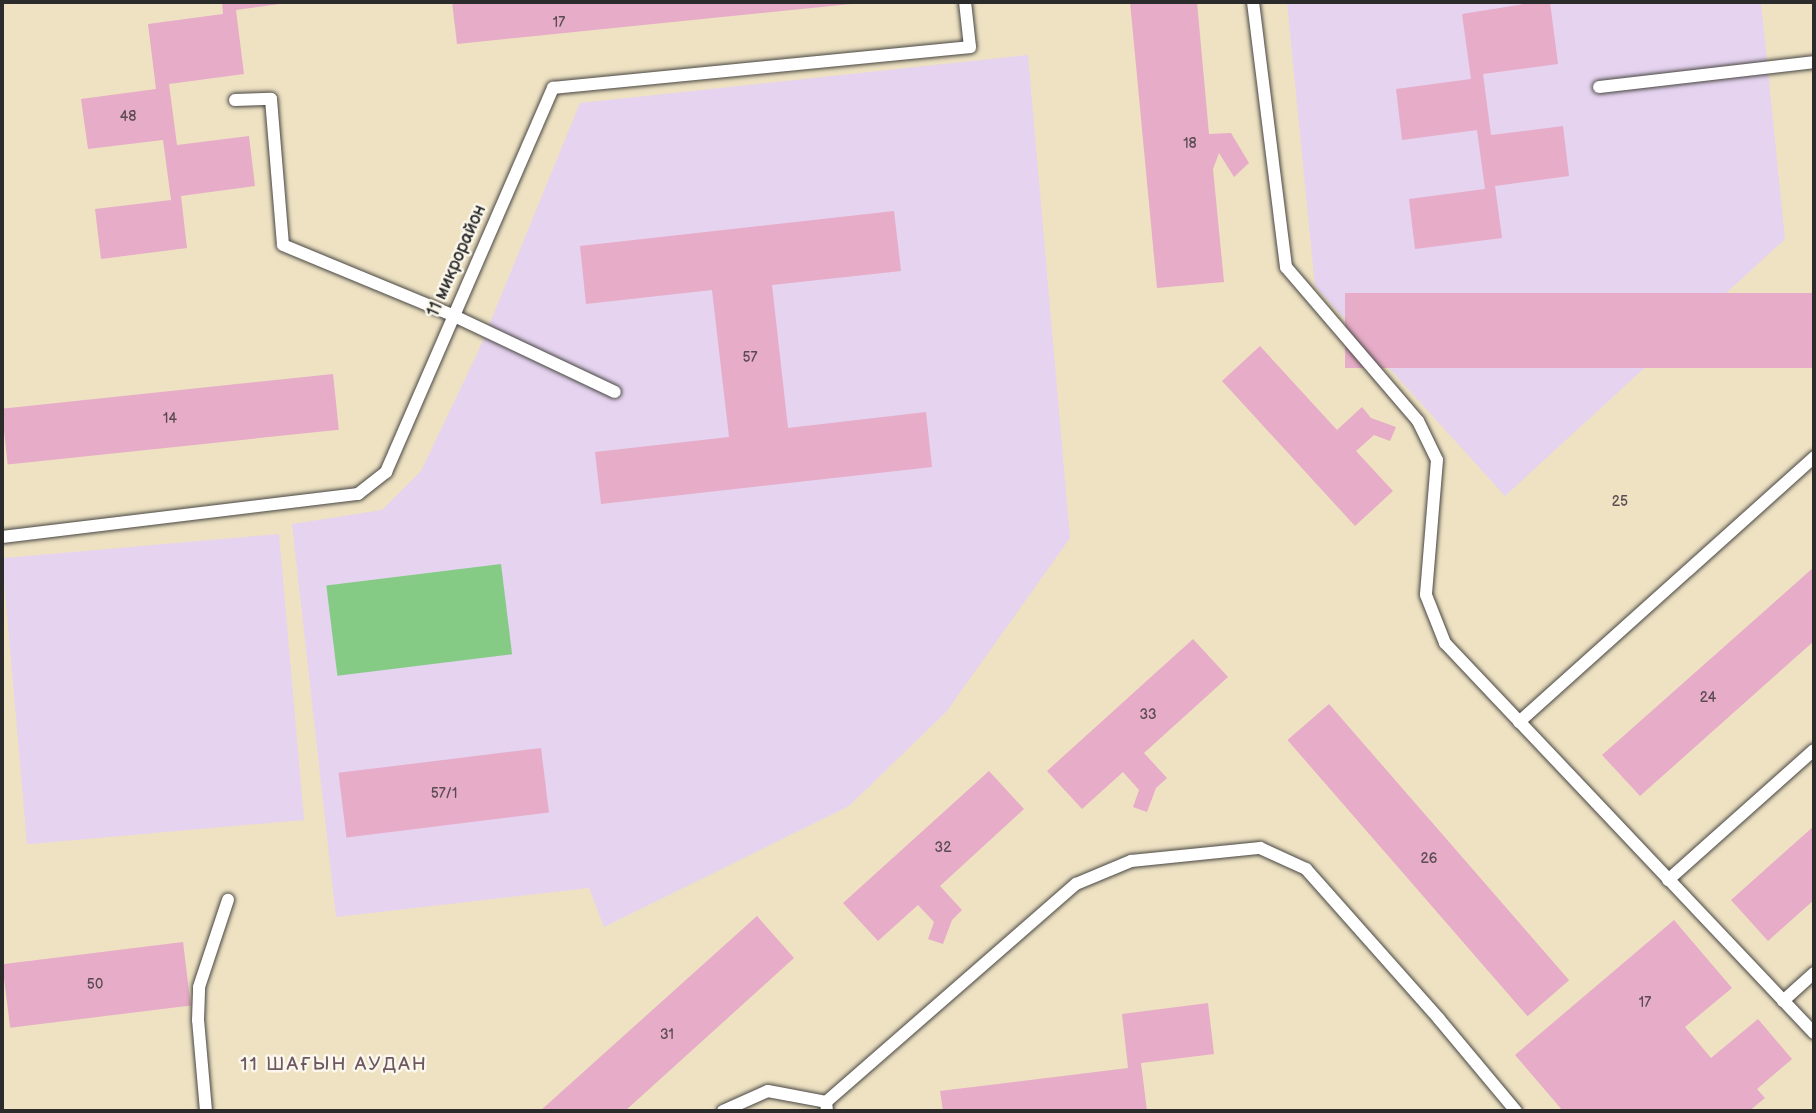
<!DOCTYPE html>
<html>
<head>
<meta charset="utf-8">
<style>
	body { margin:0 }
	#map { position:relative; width:1816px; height:1113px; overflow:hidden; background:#eee2c3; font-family:"Balsamiq Sans",sans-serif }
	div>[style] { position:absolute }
	.built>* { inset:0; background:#e5d3f0; transform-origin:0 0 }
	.green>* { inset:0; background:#85cb86; transform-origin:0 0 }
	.building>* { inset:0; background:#e7acc7; transform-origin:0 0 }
	.roads { filter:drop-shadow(0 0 2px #484642) drop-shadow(0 0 2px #484642) }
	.service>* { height:12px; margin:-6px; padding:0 6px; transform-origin:6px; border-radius:6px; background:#fff }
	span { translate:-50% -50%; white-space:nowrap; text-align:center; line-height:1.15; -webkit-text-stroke:5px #fbf7ec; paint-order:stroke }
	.number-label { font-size:14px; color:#5a4b52 }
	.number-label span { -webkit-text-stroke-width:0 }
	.street-label { font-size:18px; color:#2b2b2b }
	.neighbourhood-label { font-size:19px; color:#6d5862; letter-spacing:2px }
	.frame { position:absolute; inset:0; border:4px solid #2b2b2b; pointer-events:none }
</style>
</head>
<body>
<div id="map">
	<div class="built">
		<i style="clip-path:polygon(1287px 2px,1761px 2px,1785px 239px,1505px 496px,1315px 286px)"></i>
		<i style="clip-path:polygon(1028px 55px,1070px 538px,946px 712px,849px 806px,604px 927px,589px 888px,336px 917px,292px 524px,382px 510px,421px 471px,478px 352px,580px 103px)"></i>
		<i style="left:279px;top:534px;width:287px;height:278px;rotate:85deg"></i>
	</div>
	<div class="green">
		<i style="left:501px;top:564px;width:91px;height:176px;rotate:83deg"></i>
	</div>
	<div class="building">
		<i style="clip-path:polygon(222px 2px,287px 3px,236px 10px,244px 74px,169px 84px,177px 145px,249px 136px,255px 186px,181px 196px,187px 248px,101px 259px,95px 209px,171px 200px,163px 140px,88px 149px,81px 99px,156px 89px,148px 24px,223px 14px)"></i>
		<i style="clip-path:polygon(452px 2px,851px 2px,851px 4px,457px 44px)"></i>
		<i style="clip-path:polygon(1130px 2px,1197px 2px,1209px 134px,1231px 133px,1249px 163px,1234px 177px,1219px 153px,1213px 169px,1224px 282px,1157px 288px)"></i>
		<i style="clip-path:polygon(1537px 2px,1550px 2px,1558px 64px,1483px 74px,1491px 135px,1563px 126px,1569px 176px,1495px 186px,1502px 238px,1415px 249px,1409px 199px,1485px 189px,1477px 130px,1402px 140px,1396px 89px,1471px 79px,1462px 14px)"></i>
		<i style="clip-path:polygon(894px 211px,901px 271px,772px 285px,788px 428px,926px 412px,932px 467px,601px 504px,595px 452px,729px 437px,712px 290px,586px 304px,580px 246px)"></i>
		<i style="left:1814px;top:293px;width:75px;height:469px;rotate:90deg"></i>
		<i style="clip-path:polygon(1260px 346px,1337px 430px,1362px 407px,1371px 418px,1396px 427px,1390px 441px,1374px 435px,1356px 451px,1393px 491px,1355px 526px,1222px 381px)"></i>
		<i style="left:333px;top:374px;width:56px;height:333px;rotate:84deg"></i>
		<i style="clip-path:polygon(1814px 567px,1814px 641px,1640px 796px,1602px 755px)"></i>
		<i style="clip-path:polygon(1193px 639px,1228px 677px,1144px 753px,1167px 778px,1156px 788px,1147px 812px,1133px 807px,1139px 790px,1123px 772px,1082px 809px,1047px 771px)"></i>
		<i style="left:1329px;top:704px;width:366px;height:55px;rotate:49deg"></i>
		<i style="left:541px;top:748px;width:65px;height:204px;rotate:83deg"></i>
		<i style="clip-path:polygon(989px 771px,1024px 809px,940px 886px,962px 910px,952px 920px,943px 944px,928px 939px,934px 922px,918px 905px,878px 941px,843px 903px)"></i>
		<i style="clip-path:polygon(1814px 826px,1814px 900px,1768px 941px,1731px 900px)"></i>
		<i style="clip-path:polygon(757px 916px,794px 958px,625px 1111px,540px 1111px)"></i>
		<i style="clip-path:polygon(1674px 920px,1732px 988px,1685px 1027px,1711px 1058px,1758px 1019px,1792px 1059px,1757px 1089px,1765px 1098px,1749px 1111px,1563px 1111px,1515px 1055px)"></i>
		<i style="left:183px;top:942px;width:64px;height:182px;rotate:83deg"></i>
		<i style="clip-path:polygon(1208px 1003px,1214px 1054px,1141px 1063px,1147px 1111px,943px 1111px,940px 1091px,1128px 1068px,1122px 1014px)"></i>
	</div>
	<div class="roads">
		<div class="service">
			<i style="left:1253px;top:2px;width:267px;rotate:82.9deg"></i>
			<i style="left:1286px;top:267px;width:203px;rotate:49.4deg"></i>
			<i style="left:1418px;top:421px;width:43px;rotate:64deg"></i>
			<i style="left:1437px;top:460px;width:135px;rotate:94.7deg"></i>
			<i style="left:1426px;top:595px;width:52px;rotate:68.4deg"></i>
			<i style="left:1445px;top:643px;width:537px;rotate:46.58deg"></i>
			<i style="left:1599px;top:87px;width:216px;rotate:-6.6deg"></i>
			<i style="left:235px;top:100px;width:36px;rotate:-2deg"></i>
			<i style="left:271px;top:99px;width:146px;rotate:85.3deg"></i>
			<i style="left:283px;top:245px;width:183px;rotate:22.5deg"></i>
			<i style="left:452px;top:315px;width:180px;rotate:25.3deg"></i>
			<i style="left:2px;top:537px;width:359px;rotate:-6.9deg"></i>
			<i style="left:358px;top:494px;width:36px;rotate:-38deg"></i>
			<i style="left:386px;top:472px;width:419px;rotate:-66.5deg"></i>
			<i style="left:553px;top:88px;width:419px;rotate:-5.6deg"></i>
			<i style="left:970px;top:47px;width:45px;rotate:-96.3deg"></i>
			<i style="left:1519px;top:722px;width:397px;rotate:-41.9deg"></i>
			<i style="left:1668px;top:880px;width:195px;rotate:-41.7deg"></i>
			<i style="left:1783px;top:1001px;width:42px;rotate:-42.1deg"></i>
			<i style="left:206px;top:1111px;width:91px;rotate:-95deg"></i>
			<i style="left:198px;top:1020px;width:33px;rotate:-88deg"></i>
			<i style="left:199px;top:987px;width:92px;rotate:-71.6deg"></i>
			<i style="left:723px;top:1111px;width:49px;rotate:-24deg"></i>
			<i style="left:768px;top:1091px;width:59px;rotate:10.7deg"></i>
			<i style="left:827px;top:1111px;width:9px;rotate:-96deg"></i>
			<i style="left:826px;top:1102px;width:332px;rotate:-41.1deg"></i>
			<i style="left:1076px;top:884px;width:60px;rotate:-22.7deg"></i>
			<i style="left:1131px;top:861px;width:130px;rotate:-5.8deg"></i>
			<i style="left:1260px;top:848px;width:51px;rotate:24.5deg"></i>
			<i style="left:1306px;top:869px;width:200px;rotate:48.4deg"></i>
			<i style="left:1439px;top:1019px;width:120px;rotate:50.1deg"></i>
		</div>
	</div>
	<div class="number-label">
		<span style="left:559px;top:23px">17</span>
		<span style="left:128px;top:117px">48</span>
		<span style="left:1190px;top:144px">18</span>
		<span style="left:750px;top:358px">57</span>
		<span style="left:170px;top:419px">14</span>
		<span style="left:1620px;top:502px">25</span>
		<span style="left:1708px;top:698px">24</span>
		<span style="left:1148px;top:715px">33</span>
		<span style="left:444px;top:794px">57/1</span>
		<span style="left:943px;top:848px">32</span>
		<span style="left:1429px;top:859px">26</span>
		<span style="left:95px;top:985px">50</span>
		<span style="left:1645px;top:1003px">17</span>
		<span style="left:667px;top:1035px">31</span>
	</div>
	<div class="street-label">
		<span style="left:457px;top:261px;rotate:-66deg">11 микрорайон</span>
	</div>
	<div class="neighbourhood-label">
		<span style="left:334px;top:1065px">11 ШАҒЫН АУДАН</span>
	</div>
	<div class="frame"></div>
</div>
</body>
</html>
